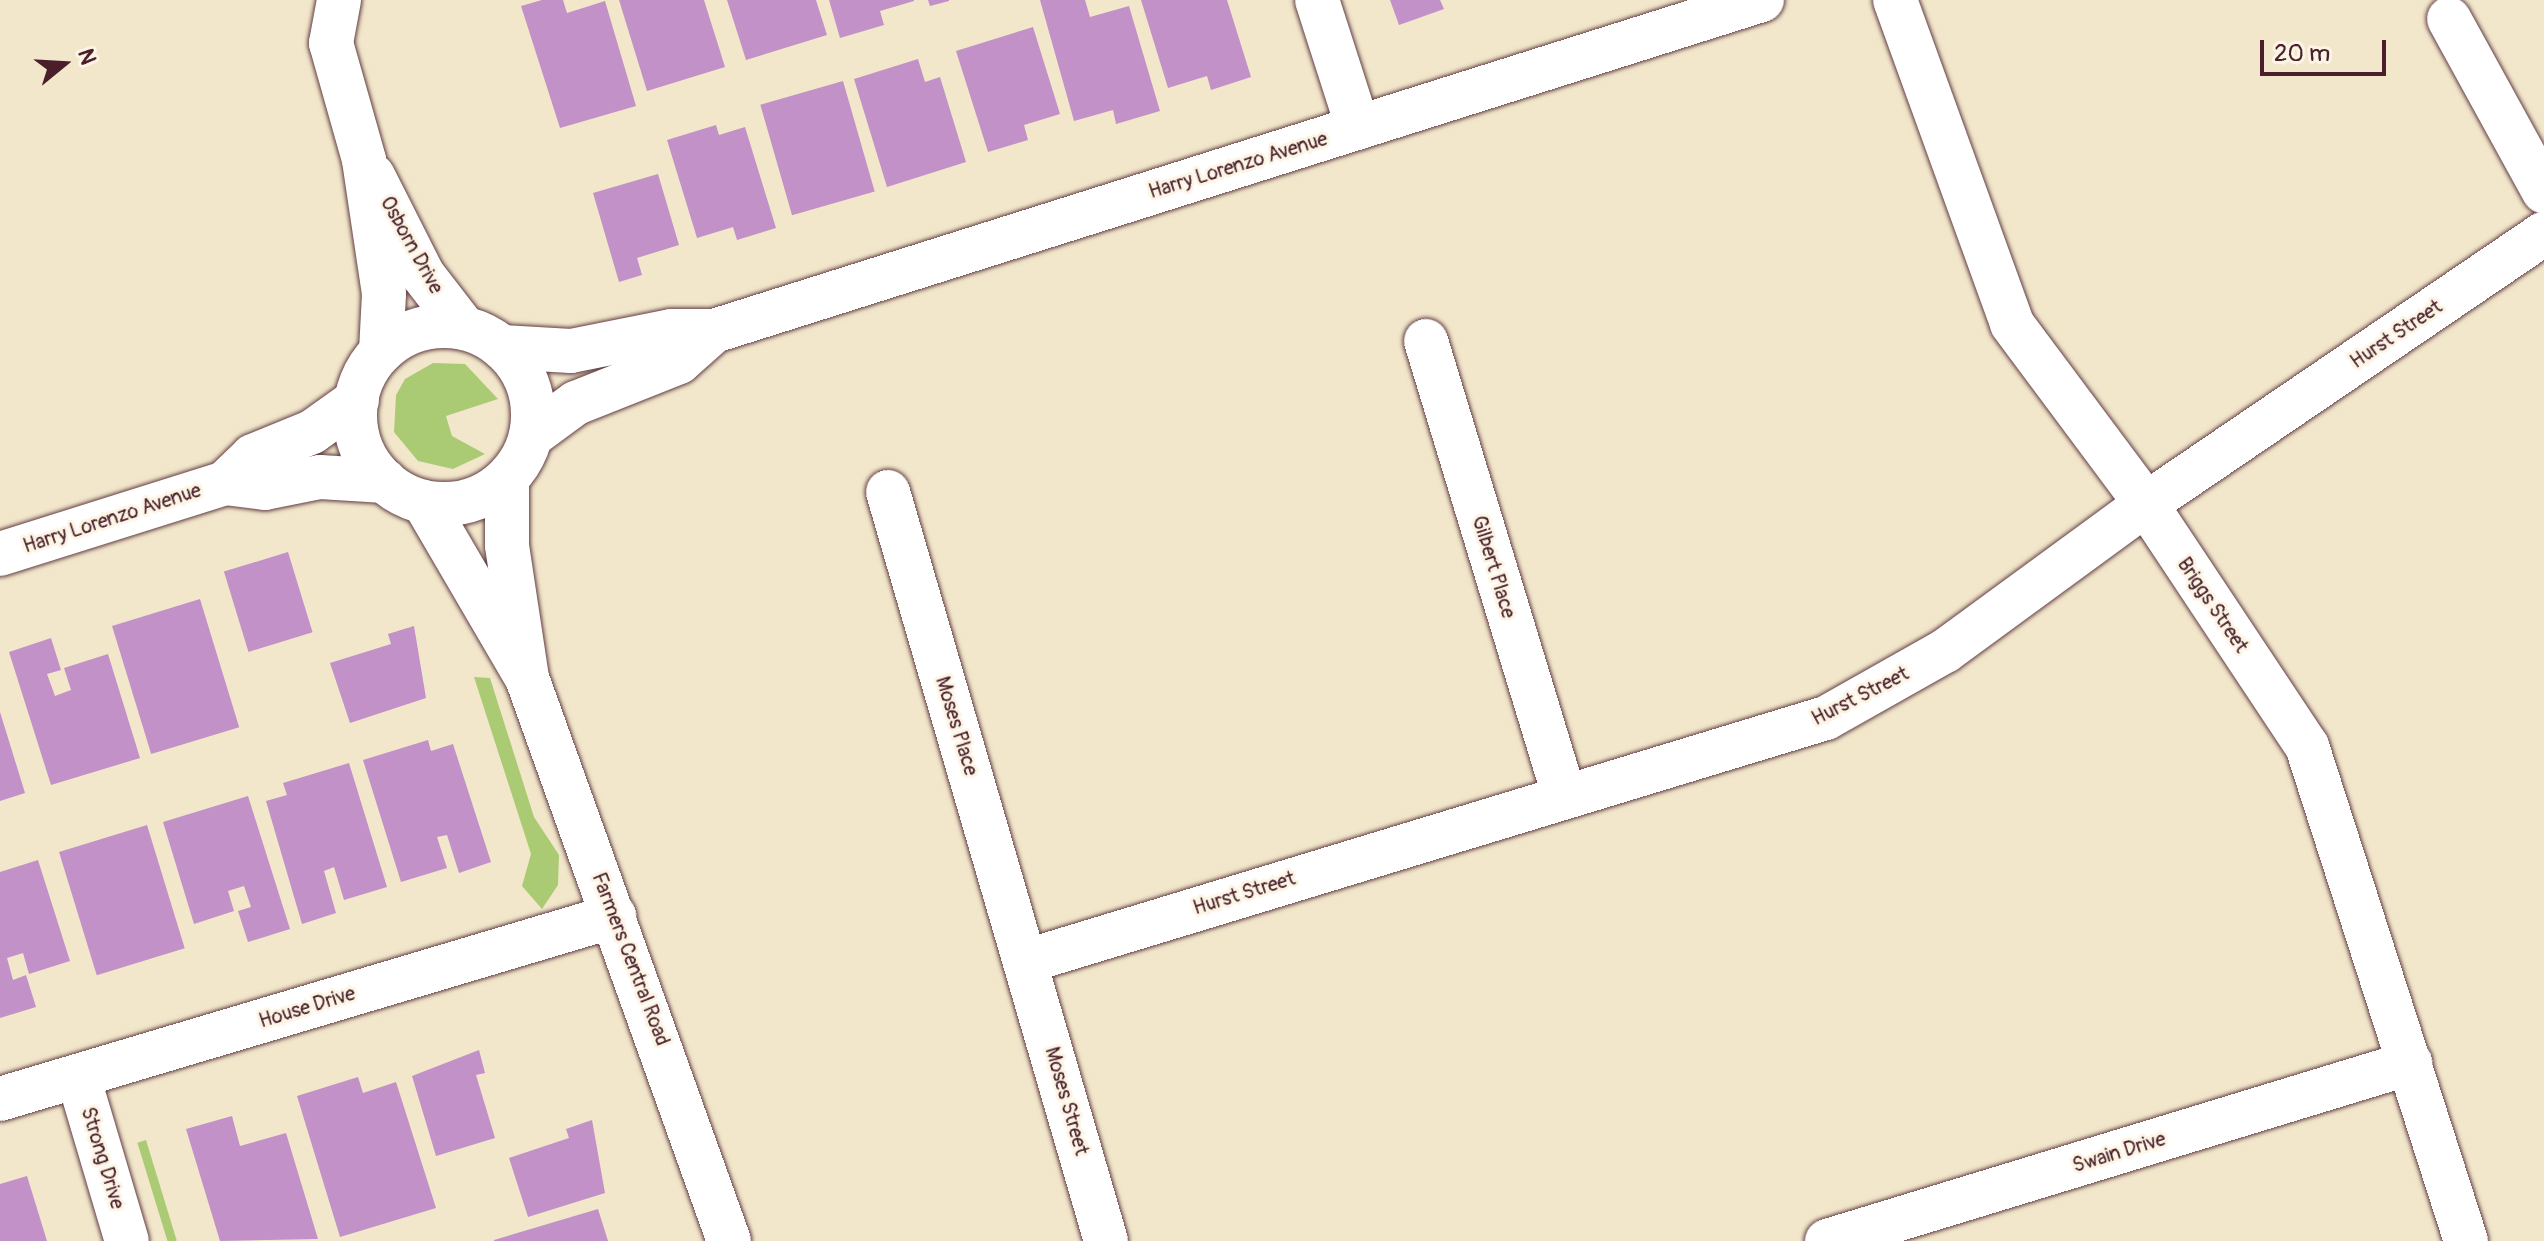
<!DOCTYPE html>
<html>
<head>
<meta charset="utf-8">
<style>
	body { margin:0 }
	#map { position:relative; width:2544px; height:1241px; overflow:hidden; background:#f2e7cb; font-family:Pangolin,sans-serif }
	div>[style] { position:absolute }
	.green>* { inset:0; background:#aacb74; transform-origin:0 0 }
	.building>* { inset:0; background:#c191c8; transform-origin:0 0 }
	.roads { filter:drop-shadow(0 0 2px #633d43) drop-shadow(0 0 2px #633d43) }
	.minor>* { height:44px; margin:-22px; padding:0 22px; transform-origin:22px; border-radius:22px; background:#fff }
	.minor>.ring { margin:-22px; padding:0; box-sizing:content-box; background:none; border:44px solid #fff; border-radius:50% }
	span { translate:-50% -50%; white-space:nowrap; text-align:center; line-height:1.15; -webkit-text-stroke:6px #fcf5e5; paint-order:stroke }
	.street-label { font-size:20px; color:#4a1f2b }
	.north { position:absolute; left:24px; top:24px; width:80px; height:80px; -webkit-text-stroke:6px #fcf5e5; paint-order:stroke; rotate:72deg; font-size:22px; font-weight:700; line-height:32px; text-align:center; color:#4a1f2b }
	.north::after { content:''; display:block; margin:auto; width:28px; height:36px; background:#4a1f2b; clip-path:polygon(50% 0,100% 100%,50% 72%,0 100%) }
	.scale { position:absolute; left:2260px; top:40px; width:126px; height:36px; box-sizing:border-box; border:4px solid #4a1f2b; border-top:0; padding-left:10px; font-size:24px; line-height:28px; white-space:nowrap; color:#4a1f2b; -webkit-text-stroke:6px #fcf5e5; paint-order:stroke }
</style>
</head>
<body>
<div id="map">
	<div class="green">
		<i style="clip-path:polygon(433px 363px,465px 364px,498px 399px,446px 416px,452px 436px,485px 454px,453px 469px,418px 461px,394px 432px,396px 395px,405px 379px)"></i>
		<i style="clip-path:polygon(474px 677px,490px 678px,534px 817px,559px 855px,558px 885px,542px 909px,522px 886px,531px 854px)"></i>
		<i style="left:146px;top:1140px;width:105px;height:9px;rotate:73deg"></i>
	</div>
	<div class="building">
		<i style="clip-path:polygon(542px 0,563px 0,567px 13px,605px 1px,636px 106px,560px 128px,521px 6px)"></i>
		<i style="clip-path:polygon(619px 0,704px 0,725px 67px,647px 91px)"></i>
		<i style="clip-path:polygon(727px 0,816px 0,827px 35px,746px 60px)"></i>
		<i style="clip-path:polygon(829px 0,914px 0,914px 1px,880px 11px,884px 25px,840px 38px)"></i>
		<i style="clip-path:polygon(928px 0,949px 0,949px 1px,930px 6px)"></i>
		<i style="clip-path:polygon(1040px 0,1085px 0,1090px 17px,1129px 6px,1160px 111px,1116px 124px,1113px 110px,1074px 121px)"></i>
		<i style="clip-path:polygon(1141px 0,1227px 0,1251px 77px,1211px 90px,1207px 76px,1168px 88px)"></i>
		<i style="clip-path:polygon(1390px 0,1440px 0,1444px 9px,1399px 25px)"></i>
		<i style="clip-path:polygon(1033px 27px,1060px 114px,1024px 125px,1028px 140px,988px 152px,956px 51px)"></i>
		<i style="clip-path:polygon(918px 59px,925px 82px,940px 77px,966px 162px,887px 187px,854px 79px)"></i>
		<i style="left:843px;top:81px;width:115px;height:86px;rotate:74deg"></i>
		<i style="clip-path:polygon(716px 125px,719px 135px,745px 127px,776px 228px,737px 240px,733px 227px,697px 238px,667px 140px)"></i>
		<i style="clip-path:polygon(658px 174px,679px 245px,637px 258px,642px 275px,619px 282px,593px 193px)"></i>
		<i style="left:288px;top:552px;width:84px;height:67px;rotate:73deg"></i>
		<i style="left:200px;top:599px;width:134px;height:92px;rotate:73deg"></i>
		<i style="clip-path:polygon(414px 626px,426px 698px,350px 723px,330px 663px,391px 644px,388px 634px)"></i>
		<i style="clip-path:polygon(51px 638px,61px 670px,47px 674px,55px 696px,71px 690px,64px 668px,108px 654px,140px 758px,51px 785px,9px 652px)"></i>
		<i style="clip-path:polygon(0 712px,25px 793px,0 801px)"></i>
		<i style="clip-path:polygon(428px 740px,431px 751px,453px 744px,491px 862px,459px 873px,447px 835px,437px 837px,447px 868px,401px 882px,363px 760px)"></i>
		<i style="clip-path:polygon(349px 763px,387px 887px,344px 900px,334px 867px,324px 871px,336px 913px,302px 924px,266px 801px,287px 795px,283px 783px)"></i>
		<i style="clip-path:polygon(248px 796px,290px 929px,248px 942px,238px 911px,251px 907px,244px 886px,228px 891px,234px 911px,194px 924px,163px 822px)"></i>
		<i style="left:147px;top:825px;width:129px;height:92px;rotate:73deg"></i>
		<i style="clip-path:polygon(38px 860px,70px 961px,29px 974px,23px 953px,7px 958px,13px 980px,26px 975px,36px 1007px,0 1018px,0 872px)"></i>
		<i style="clip-path:polygon(479px 1050px,485px 1073px,476px 1075px,495px 1138px,436px 1156px,412px 1076px)"></i>
		<i style="clip-path:polygon(358px 1077px,363px 1093px,396px 1082px,436px 1208px,340px 1237px,297px 1096px)"></i>
		<i style="clip-path:polygon(232px 1116px,240px 1146px,286px 1133px,318px 1239px,220px 1241px,186px 1129px)"></i>
		<i style="clip-path:polygon(592px 1120px,605px 1193px,528px 1217px,509px 1158px,569px 1138px,566px 1129px)"></i>
		<i style="clip-path:polygon(27px 1176px,47px 1241px,0 1241px,0 1184px)"></i>
		<i style="clip-path:polygon(598px 1209px,608px 1241px,494px 1241px,494px 1240px)"></i>
	</div>
	<div class="roads">
		<div class="minor">
			<i style="left:339px;top:0;width:44px;rotate:100.5deg"></i>
			<i style="left:331px;top:43px;width:122px;rotate:74.2deg"></i>
			<i style="left:364px;top:160px;width:135px;rotate:81.5deg"></i>
			<i style="left:384px;top:294px;width:58px;rotate:93deg"></i>
			<i style="left:1317px;top:0;width:134px;rotate:72.2deg"></i>
			<i style="left:1895px;top:0;width:344px;rotate:70.1deg"></i>
			<i style="left:2012px;top:324px;width:224px;rotate:53.3deg"></i>
			<i style="left:2146px;top:504px;width:291px;rotate:56.4deg"></i>
			<i style="left:2307px;top:746px;width:520px;rotate:72.19deg"></i>
			<i style="left:2449px;top:19px;width:197px;rotate:61.2deg"></i>
			<i style="left:373px;top:176px;width:111px;rotate:63.2deg"></i>
			<i style="left:423px;top:275px;width:67px;rotate:52.3deg"></i>
			<i class="ring" style="left:355px;top:326px;width:134px;height:134px"></i>
			<i style="left:1426px;top:341px;width:471px;rotate:73.1deg"></i>
			<i style="left:502px;top:347px;width:69px;rotate:3.3deg"></i>
			<i style="left:571px;top:351px;width:102px;rotate:-11.3deg"></i>
			<i style="left:671px;top:331px;width:43px"></i>
			<i style="left:714px;top:331px;width:1099px;rotate:-17.53deg"></i>
			<i style="left:357px;top:400px;width:55px;rotate:144.6deg"></i>
			<i style="left:312px;top:432px;width:64px;rotate:157.9deg"></i>
			<i style="left:253px;top:456px;width:39px;rotate:136deg"></i>
			<i style="left:225px;top:483px;width:40px;rotate:7.1deg"></i>
			<i style="left:265px;top:488px;width:56px;rotate:-11.3deg"></i>
			<i style="left:320px;top:477px;width:65px;rotate:3.5deg"></i>
			<i style="left:531px;top:436px;width:56px;rotate:-36.3deg"></i>
			<i style="left:576px;top:403px;width:111px;rotate:-21.7deg"></i>
			<i style="left:679px;top:362px;width:47px;rotate:-41.5deg"></i>
			<i style="left:888px;top:492px;width:780px;rotate:73.77deg"></i>
			<i style="left:424px;top:502px;width:204px;rotate:59.7deg"></i>
			<i style="left:527px;top:678px;width:134px;rotate:-98.6deg"></i>
			<i style="left:507px;top:545px;width:66px;rotate:-90deg"></i>
			<i style="left:0;top:554px;width:236px;rotate:-17.5deg"></i>
			<i style="left:527px;top:678px;width:598px;rotate:70.26deg"></i>
			<i style="left:1027px;top:961px;width:835px;rotate:-16.92deg"></i>
			<i style="left:1826px;top:718px;width:137px;rotate:-29.4deg"></i>
			<i style="left:1945px;top:651px;width:249px;rotate:-36.2deg"></i>
			<i style="left:2146px;top:504px;width:481px;rotate:-34.2deg"></i>
			<i style="left:78px;top:1076px;width:172px;rotate:73.5deg"></i>
			<i style="left:0;top:1099px;width:641px;rotate:-16.6deg"></i>
			<i style="left:1827px;top:1241px;width:610px;rotate:-16.98deg"></i>
		</div>
	</div>
	<div class="street-label">
		<span style="left:1238px;top:165px;rotate:-17deg">Harry Lorenzo Avenue</span>
		<span style="left:412px;top:245px;rotate:61deg">Osborn Drive</span>
		<span style="left:2396px;top:334px;rotate:-34deg">Hurst Street</span>
		<span style="left:112px;top:518px;rotate:-18deg">Harry Lorenzo Avenue</span>
		<span style="left:1494px;top:567px;rotate:73deg">Gilbert Place</span>
		<span style="left:2213px;top:605px;rotate:56deg">Briggs Street</span>
		<span style="left:1860px;top:696px;rotate:-27deg">Hurst Street</span>
		<span style="left:957px;top:726px;rotate:73deg">Moses Place</span>
		<span style="left:1244px;top:893px;rotate:-17deg">Hurst Street</span>
		<span style="left:631px;top:959px;rotate:69deg">Farmers Central Road</span>
		<span style="left:307px;top:1007px;rotate:-17deg">House Drive</span>
		<span style="left:1067px;top:1101px;rotate:74deg">Moses Street</span>
		<span style="left:2119px;top:1152px;rotate:-17deg">Swain Drive</span>
		<span style="left:103px;top:1158px;rotate:73deg">Strong Drive</span>
	</div>
	<div class="north">N</div>
	<div class="scale">20 m</div>
</div>
</body>
</html>
